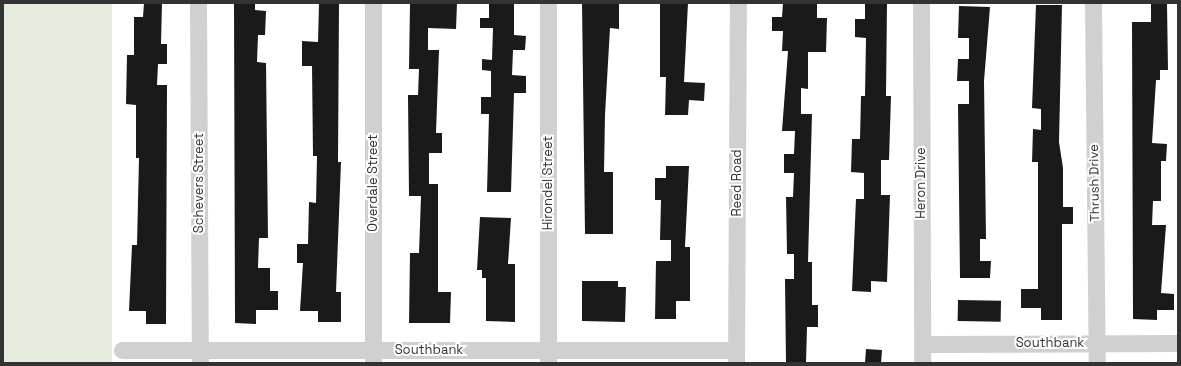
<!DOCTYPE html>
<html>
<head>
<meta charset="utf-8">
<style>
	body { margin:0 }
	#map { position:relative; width:1181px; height:366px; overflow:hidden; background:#fff; font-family:"Space Grotesk",sans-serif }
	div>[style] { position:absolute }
	.green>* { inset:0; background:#e6ecdf; transform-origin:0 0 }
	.building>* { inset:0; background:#1a1a1a; transform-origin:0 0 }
	.minor>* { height:17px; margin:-8.5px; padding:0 8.5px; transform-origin:8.5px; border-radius:8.5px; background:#d0d0d0 }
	span { translate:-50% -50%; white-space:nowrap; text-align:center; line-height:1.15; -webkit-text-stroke:4px #fff; paint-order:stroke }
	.street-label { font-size:13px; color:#333 }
	.frame { position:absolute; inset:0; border:4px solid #333; pointer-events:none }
</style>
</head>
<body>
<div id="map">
	<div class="green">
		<i style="left:3px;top:3px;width:109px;height:360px"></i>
	</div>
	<div class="building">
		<i style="clip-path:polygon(144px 3px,162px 3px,161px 44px,167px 44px,167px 64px,158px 64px,157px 85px,167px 85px,166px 324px,146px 324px,146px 311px,129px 311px,132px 245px,137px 245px,139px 158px,136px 158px,136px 105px,126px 104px,127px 55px,134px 55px,134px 17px,143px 17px)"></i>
		<i style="clip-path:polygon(234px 3px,255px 3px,255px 10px,266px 11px,265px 35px,258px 35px,257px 62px,266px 63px,268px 238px,259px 238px,258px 268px,270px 268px,270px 291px,278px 291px,278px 310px,256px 310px,256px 324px,235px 323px)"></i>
		<i style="clip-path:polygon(319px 3px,339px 3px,338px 162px,341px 162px,336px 292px,341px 292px,341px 322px,318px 322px,318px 311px,300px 311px,303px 263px,297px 263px,297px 244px,308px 244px,309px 202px,316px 203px,317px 156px,313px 156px,312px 66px,302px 66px,302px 41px,318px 42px)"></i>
		<i style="clip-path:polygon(410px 3px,457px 3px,456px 29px,428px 28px,428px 50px,439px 50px,436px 133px,442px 133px,442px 153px,429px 153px,429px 184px,438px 184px,438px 292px,451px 292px,450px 323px,409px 323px,410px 253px,419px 253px,421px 196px,409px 196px,408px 95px,418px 95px,419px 69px,409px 69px)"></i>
		<i style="clip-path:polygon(489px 3px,514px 3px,514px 35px,526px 36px,525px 50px,513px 50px,512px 75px,526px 76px,526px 93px,514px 93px,511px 192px,487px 192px,489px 114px,481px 114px,481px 97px,491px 97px,491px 71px,482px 70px,482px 59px,492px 60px,493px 28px,480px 28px,480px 18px,489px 18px)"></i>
		<i style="clip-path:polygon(582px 3px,619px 3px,619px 29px,610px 28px,605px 115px,604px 172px,613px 172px,613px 234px,585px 234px)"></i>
		<i style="clip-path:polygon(660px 3px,688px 3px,684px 82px,705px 83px,704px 101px,689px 100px,688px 115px,665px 115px,666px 77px,660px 77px)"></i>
		<i style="clip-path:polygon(783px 3px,817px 3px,817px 18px,827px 18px,826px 52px,808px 52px,808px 89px,801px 88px,801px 114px,812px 114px,808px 262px,812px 262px,812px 305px,818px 305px,818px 327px,807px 327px,806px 363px,786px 363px,785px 279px,794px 279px,794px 254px,787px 254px,786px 197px,793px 197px,794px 173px,784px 173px,784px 154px,794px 154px,795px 131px,782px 131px,788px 51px,782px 51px,783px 31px,772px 31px,772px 17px,782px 17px)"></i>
		<i style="clip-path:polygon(865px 3px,887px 3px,886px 96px,891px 96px,889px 160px,881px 160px,881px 195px,890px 195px,887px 282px,871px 281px,871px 292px,852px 291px,856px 199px,864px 199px,864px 173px,851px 172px,852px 139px,860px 139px,861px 96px,865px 96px,866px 38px,855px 37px,855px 19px,865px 19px)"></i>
		<i style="clip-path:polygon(1151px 3px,1167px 4px,1168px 70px,1160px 70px,1160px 80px,1156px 80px,1152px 143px,1167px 144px,1166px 161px,1161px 161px,1161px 201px,1153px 201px,1152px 225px,1166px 225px,1161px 293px,1174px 294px,1174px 310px,1157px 310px,1157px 320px,1133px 319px,1132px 22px,1151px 22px)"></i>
		<i style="clip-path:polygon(1036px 5px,1062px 5px,1059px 142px,1063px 168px,1063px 207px,1073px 207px,1073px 224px,1062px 224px,1062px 320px,1041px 320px,1041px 308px,1021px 308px,1021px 289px,1038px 289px,1038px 162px,1032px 162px,1033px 129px,1041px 130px,1041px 109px,1032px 108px)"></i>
		<i style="clip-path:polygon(959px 6px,990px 7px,984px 81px,986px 239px,980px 239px,980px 261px,991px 261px,990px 278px,960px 278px,958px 104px,969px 104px,969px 81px,957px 81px,958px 59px,969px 59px,969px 38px,958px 38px)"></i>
		<i style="clip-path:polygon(666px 166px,689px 166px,685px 247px,690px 247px,690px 301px,676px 301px,676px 319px,655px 319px,656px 261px,671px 261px,671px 240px,660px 240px,661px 200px,655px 200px,655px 178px,666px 178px)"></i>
		<i style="clip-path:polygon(480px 217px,511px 218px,508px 264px,515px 264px,515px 322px,486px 321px,486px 278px,482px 278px,482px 270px,477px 270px)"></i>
		<i style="clip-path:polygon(582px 281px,618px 281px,618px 287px,626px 287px,625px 322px,582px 321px)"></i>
		<i style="left:958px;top:300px;width:43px;height:21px;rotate:1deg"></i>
		<i style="left:866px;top:349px;width:16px;height:14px;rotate:4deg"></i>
	</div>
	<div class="minor">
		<i style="left:198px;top:3px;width:360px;rotate:89.7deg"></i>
		<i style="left:921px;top:3px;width:360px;rotate:89.8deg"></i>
		<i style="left:1093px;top:3px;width:360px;rotate:89.4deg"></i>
		<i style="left:922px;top:344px;width:256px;rotate:-0.2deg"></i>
		<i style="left:122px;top:350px;width:614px"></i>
		<i style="left:373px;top:363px;width:360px;rotate:-90deg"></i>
		<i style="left:548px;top:363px;width:360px;rotate:-90deg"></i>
		<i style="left:736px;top:363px;width:360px;rotate:-89.7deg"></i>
	</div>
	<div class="street-label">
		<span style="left:199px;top:183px;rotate:-90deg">Schevers Street</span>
		<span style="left:373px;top:183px;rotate:-90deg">Overdale Street</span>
		<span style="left:548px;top:183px;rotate:-90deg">Hirondel Street</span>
		<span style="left:737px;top:183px;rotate:-90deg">Reed Road</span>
		<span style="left:921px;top:183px;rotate:-90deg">Heron Drive</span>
		<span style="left:1095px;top:183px;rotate:-91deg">Thrush Drive</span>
		<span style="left:1050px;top:343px">Southbank</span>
		<span style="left:429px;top:350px">Southbank</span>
	</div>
	<div class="frame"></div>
</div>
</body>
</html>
